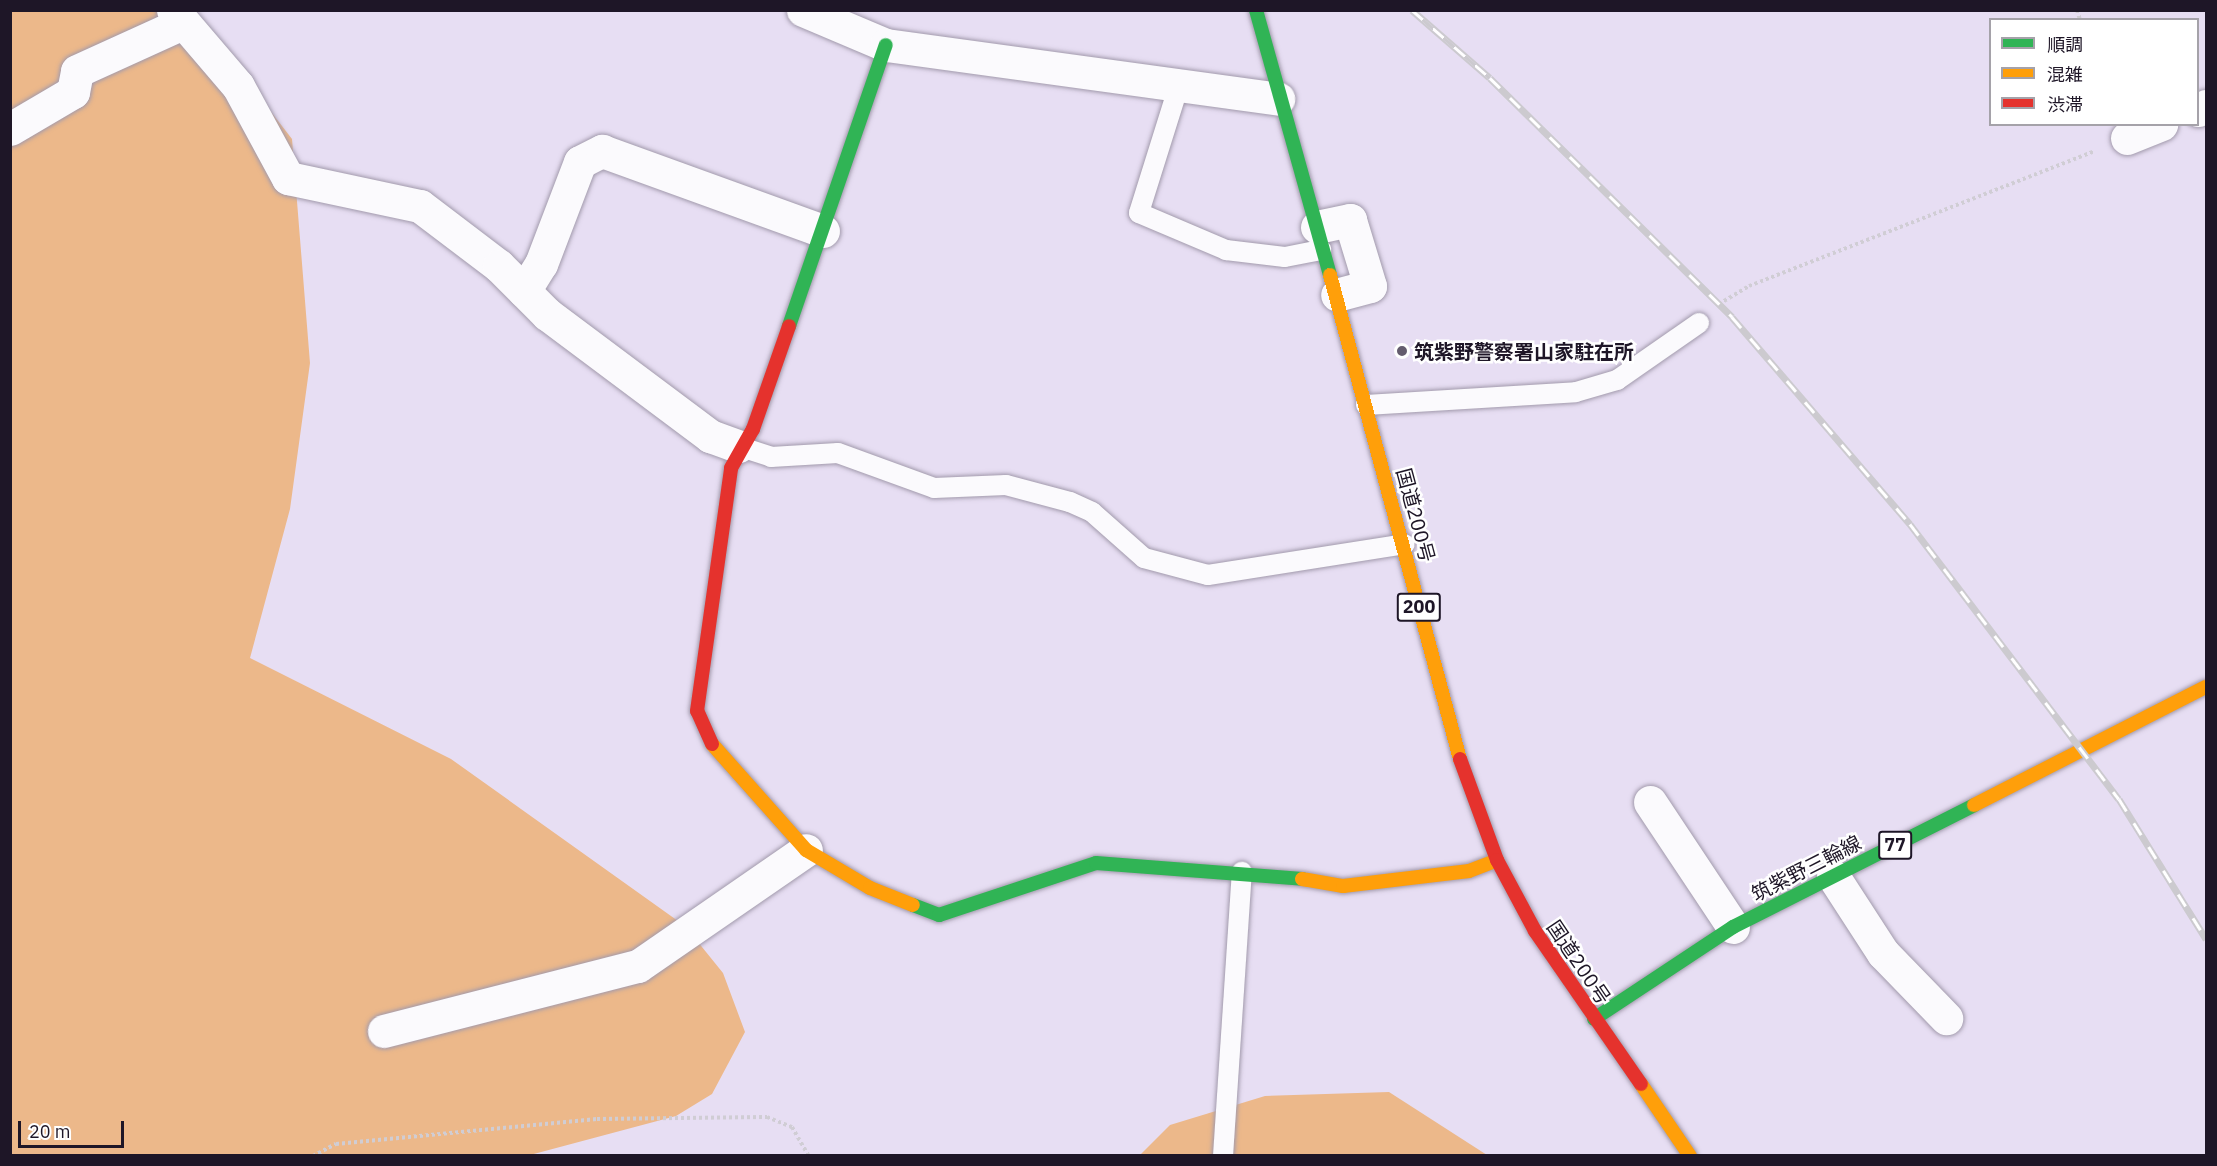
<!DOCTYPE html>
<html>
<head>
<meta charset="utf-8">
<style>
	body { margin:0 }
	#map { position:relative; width:2217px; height:1166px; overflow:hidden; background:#e7def3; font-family:"IBM Plex Sans","Noto Sans JP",sans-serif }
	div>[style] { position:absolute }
	.forest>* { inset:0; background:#ecb88a }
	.path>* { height:4px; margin-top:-2px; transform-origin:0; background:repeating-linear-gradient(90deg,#d0cdd4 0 3px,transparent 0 6px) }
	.roads { filter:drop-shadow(0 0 2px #a29aac) drop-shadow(0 0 2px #a29aac) }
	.lane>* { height:20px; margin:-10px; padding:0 10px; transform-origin:10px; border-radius:10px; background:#fbfafd }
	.street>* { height:33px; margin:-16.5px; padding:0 16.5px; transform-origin:16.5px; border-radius:16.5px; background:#fbfafd }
	.fast>* { height:14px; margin:-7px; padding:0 7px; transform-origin:7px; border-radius:7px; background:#30b455 }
	.slow>* { height:14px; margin:-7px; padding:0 7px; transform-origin:7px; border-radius:7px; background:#ff9f0a }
	.jam>* { height:14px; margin:-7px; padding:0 7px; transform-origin:7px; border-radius:7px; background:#e5322d }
	.rail>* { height:7px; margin-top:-3.5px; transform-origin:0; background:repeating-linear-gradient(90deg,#fff 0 14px,#cccacf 0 28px); box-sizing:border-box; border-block:2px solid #cccacf }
	.dots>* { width:16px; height:16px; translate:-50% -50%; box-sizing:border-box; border:3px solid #fff; border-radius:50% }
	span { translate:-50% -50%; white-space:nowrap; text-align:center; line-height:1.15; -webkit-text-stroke:5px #fff; paint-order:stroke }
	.shield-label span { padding:2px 4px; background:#fff; border:2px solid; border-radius:4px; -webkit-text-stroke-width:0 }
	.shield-label { font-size:18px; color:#1e1627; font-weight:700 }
	.poi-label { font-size:20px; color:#1e1627; font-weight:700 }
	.left { translate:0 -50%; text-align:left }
	.street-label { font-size:20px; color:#1e1627 }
	.frame { position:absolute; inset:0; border:12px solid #1e1627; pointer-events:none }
	.legend { position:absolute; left:1989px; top:18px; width:210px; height:108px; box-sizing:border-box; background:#fff; border:2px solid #a5a2a9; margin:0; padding:8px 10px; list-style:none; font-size:18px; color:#1e1627 }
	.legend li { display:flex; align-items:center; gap:12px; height:30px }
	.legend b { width:30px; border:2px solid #a5a2a9 }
	.scale { position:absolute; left:18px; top:1121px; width:106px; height:27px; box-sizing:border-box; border:3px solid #1e1627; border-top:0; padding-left:8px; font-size:18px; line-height:21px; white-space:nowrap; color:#1e1627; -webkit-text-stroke:4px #fff; paint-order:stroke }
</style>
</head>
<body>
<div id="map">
	<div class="forest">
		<i style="clip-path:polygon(10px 11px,167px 11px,224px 51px,292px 139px,310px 363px,290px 509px,250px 658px,451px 759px,685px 926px,723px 973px,745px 1032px,712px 1094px,676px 1116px,530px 1155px,11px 1155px)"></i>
		<i style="clip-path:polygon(1389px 1092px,1487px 1155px,1139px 1156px,1170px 1125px,1265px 1096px)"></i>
	</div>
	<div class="path">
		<i style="left:2077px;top:10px;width:10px;rotate:73deg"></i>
		<i style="left:1719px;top:304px;width:35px;rotate:-31deg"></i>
		<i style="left:1749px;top:286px;width:371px;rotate:-21.3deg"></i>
		<i style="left:313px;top:1156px;width:26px;rotate:-28deg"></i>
		<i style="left:336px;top:1144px;width:262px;rotate:-5.5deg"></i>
		<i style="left:597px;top:1119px;width:170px;rotate:-0.7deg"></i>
		<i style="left:767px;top:1117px;width:27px;rotate:22deg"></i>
		<i style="left:792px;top:1127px;width:34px;rotate:60deg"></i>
	</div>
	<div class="roads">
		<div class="lane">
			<i style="left:1179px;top:85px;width:134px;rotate:107.4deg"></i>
			<i style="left:1139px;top:213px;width:95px;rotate:23deg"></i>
			<i style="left:1226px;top:250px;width:59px;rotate:6.8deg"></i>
			<i style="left:1285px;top:257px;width:37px;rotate:-11deg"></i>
			<i style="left:1366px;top:405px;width:210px;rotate:-3.5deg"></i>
			<i style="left:1576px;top:392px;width:43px;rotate:-16.3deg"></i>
			<i style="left:1617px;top:380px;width:100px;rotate:-34.8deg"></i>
			<i style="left:738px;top:446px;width:35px;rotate:18deg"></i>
			<i style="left:771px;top:457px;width:67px;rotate:-3.4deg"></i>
			<i style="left:838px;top:453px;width:102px;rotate:20deg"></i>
			<i style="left:934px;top:488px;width:72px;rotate:-2.4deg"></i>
			<i style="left:1006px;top:485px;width:66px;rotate:14.9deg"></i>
			<i style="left:1070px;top:502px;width:24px;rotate:24deg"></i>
			<i style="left:1092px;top:512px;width:69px;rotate:41.5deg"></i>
			<i style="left:1144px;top:558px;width:66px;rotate:14.9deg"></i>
			<i style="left:1208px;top:575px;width:199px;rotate:-8.9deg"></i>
			<i style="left:1223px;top:1156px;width:285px;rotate:-86.2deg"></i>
		</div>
		<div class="street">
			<i style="left:173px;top:10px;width:100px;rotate:49.5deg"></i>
			<i style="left:238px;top:86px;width:105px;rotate:61.5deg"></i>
			<i style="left:288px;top:178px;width:135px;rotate:12deg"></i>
			<i style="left:420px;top:206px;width:99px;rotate:37.2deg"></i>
			<i style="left:499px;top:266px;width:68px;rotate:45deg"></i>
			<i style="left:547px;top:314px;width:204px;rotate:36.8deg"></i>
			<i style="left:710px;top:436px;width:30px;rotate:20deg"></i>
			<i style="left:803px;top:10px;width:90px;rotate:22.9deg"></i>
			<i style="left:886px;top:45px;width:396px;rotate:7.8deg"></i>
			<i style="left:2198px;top:110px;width:9px;rotate:-27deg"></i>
			<i style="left:10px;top:129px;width:73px;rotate:-30.4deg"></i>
			<i style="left:73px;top:92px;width:21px;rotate:-79deg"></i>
			<i style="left:77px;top:71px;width:116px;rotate:-24.4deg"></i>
			<i style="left:2127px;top:138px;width:37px;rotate:-22deg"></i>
			<i style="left:1317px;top:227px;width:34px;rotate:-12deg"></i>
			<i style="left:1350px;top:220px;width:69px;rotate:73.1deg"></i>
			<i style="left:1370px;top:286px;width:34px;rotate:165deg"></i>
			<i style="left:524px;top:291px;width:32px;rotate:-58deg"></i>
			<i style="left:541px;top:264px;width:109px;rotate:-69.1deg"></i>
			<i style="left:580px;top:162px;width:25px;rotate:-27deg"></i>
			<i style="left:602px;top:151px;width:235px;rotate:19.9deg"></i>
			<i style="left:1650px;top:802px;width:150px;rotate:56.4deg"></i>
			<i style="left:1833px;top:876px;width:92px;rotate:57deg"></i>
			<i style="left:1883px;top:953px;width:91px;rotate:45.9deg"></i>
			<i style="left:384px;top:1031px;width:262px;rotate:-14.4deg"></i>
			<i style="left:638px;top:966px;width:204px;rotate:-34.6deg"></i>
		</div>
		<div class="fast">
			<i style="left:1256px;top:10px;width:275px;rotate:74.4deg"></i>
			<i style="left:789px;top:326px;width:297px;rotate:-71deg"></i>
			<i style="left:913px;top:905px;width:28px;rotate:21deg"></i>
			<i style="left:939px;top:915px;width:165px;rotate:-18.3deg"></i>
			<i style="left:1096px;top:863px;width:207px;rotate:4.4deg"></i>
			<i style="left:1594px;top:1019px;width:167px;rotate:-33.5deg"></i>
			<i style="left:1733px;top:927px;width:270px;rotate:-26.8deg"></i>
		</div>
		<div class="slow">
			<i style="left:1330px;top:275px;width:501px;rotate:74.97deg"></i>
			<i style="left:712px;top:744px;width:142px;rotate:48.4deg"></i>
			<i style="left:806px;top:850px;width:74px;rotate:30.7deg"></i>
			<i style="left:870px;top:888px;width:46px;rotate:21.6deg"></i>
			<i style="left:1974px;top:805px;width:260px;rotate:-27deg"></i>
			<i style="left:1302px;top:879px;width:42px;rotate:9.7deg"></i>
			<i style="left:1343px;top:886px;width:127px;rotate:-6.8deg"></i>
			<i style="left:1469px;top:871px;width:30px;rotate:-21deg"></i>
			<i style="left:1641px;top:1084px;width:87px;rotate:55.8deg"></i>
		</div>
		<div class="jam">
			<i style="left:712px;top:744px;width:36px;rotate:-114deg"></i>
			<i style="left:697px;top:711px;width:245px;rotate:-82deg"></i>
			<i style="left:731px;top:468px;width:45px;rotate:-60.6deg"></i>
			<i style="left:753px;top:429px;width:109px;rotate:-70.7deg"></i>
			<i style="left:1460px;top:759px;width:108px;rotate:69.9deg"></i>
			<i style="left:1497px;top:860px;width:81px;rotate:61.8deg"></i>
			<i style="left:1535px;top:931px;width:186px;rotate:55.3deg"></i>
		</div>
	</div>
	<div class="rail">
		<i style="left:1412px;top:10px;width:103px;rotate:41.1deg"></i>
		<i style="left:1490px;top:78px;width:340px;rotate:44.6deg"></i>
		<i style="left:1732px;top:317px;width:273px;rotate:49.3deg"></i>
		<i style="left:1910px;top:524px;width:345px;rotate:52.8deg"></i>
		<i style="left:2119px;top:799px;width:165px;rotate:58.1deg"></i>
	</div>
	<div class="dots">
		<i style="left:1402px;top:351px;background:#645c6e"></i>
	</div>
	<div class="shield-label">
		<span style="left:1419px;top:607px">200</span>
		<span style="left:1895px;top:845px">77</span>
	</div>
	<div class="poi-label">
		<span class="left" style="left:1414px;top:351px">筑紫野警察署山家駐在所</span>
	</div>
	<div class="street-label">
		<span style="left:1416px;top:515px;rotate:75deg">国道200号</span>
		<span style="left:1806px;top:868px;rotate:-27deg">筑紫野三輪線</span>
		<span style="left:1579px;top:962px;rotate:56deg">国道200号</span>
	</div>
	<div class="frame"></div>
	<ul class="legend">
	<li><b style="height:8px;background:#30b455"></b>順調</li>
	<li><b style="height:8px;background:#ff9f0a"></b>混雑</li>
	<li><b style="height:8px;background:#e5322d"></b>渋滞</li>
	</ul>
	<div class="scale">20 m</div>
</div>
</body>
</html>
